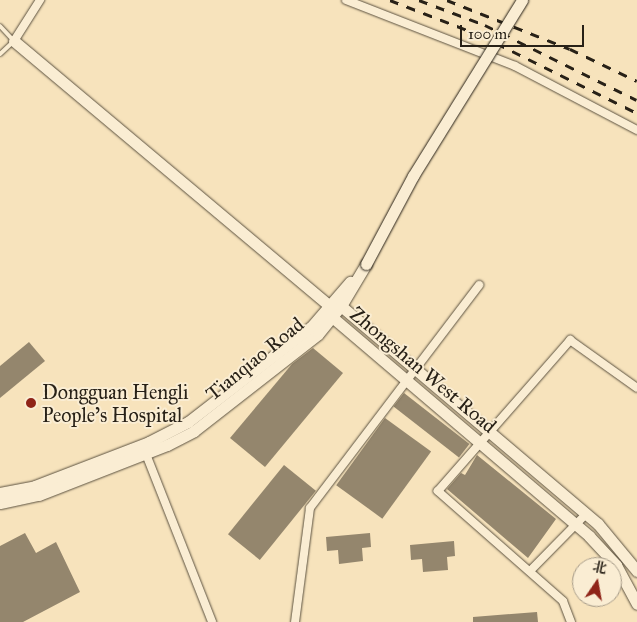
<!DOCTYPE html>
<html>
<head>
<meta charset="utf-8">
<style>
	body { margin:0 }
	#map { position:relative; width:637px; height:622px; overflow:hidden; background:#f7e3bc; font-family:"IM FELL Great Primer","Noto Serif SC",serif }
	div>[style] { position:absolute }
	.building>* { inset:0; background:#94866d; transform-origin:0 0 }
	.roads { filter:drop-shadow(0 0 1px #5c5240) drop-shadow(0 0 1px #5c5240) }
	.lane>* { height:4px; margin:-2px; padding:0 2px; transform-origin:2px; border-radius:2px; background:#faedd3 }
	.street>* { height:8px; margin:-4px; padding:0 4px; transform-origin:4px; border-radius:4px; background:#faedd3 }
	.secondary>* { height:11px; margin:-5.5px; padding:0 5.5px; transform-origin:5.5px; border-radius:5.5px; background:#faedd3 }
	.rail>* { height:2.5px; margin-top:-1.25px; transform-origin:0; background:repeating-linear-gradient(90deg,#282117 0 9px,transparent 0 18px) }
	.bridges { filter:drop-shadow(0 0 1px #282117) drop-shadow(0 0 1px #282117) }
	.secondary-bridge>* { height:11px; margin:-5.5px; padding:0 5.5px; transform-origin:5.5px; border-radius:5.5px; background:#faedd3 }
	.dots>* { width:14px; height:14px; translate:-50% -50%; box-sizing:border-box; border:2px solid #faedd3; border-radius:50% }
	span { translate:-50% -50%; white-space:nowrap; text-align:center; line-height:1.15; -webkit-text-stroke:4px #faedd3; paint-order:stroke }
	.street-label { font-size:20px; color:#282117 }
	.poi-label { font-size:20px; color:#282117 }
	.left { translate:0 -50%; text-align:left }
	.north { position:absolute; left:572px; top:557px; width:50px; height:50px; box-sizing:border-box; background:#faedd3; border:1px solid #a69b88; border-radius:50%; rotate:12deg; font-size:14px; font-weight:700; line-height:20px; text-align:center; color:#282117 }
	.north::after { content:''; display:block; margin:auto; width:18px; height:22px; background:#8f2418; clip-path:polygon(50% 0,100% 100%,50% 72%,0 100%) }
	.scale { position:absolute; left:460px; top:25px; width:124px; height:22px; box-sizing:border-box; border:2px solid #282117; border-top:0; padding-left:6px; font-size:15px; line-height:18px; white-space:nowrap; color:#282117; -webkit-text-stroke:4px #faedd3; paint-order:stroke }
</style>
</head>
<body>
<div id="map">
	<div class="building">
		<i style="clip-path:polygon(29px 342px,45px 361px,0 398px,0 366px)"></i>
		<i style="clip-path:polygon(313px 348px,343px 373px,265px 467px,230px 438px,292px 364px)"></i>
		<i style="left:404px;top:393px;width:83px;height:17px;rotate:38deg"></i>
		<i style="left:385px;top:418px;width:57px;height:83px;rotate:36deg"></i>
		<i style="clip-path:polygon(477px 455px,556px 519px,528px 558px,447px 489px,461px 473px,465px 475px)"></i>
		<i style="left:284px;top:465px;width:41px;height:89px;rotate:39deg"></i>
		<i style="clip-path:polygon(25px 533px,36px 553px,56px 542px,80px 592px,23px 622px,0 622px,0 546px)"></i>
		<i style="clip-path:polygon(370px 533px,371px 547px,362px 548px,363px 561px,339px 564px,338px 550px,327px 551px,326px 537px)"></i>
		<i style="clip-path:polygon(454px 541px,455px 556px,447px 557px,448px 570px,423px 572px,422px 559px,411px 560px,410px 545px)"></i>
		<i style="clip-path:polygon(537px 612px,538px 622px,473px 622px,473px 617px)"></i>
	</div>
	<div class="roads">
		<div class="lane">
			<i style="left:0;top:26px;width:21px;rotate:47deg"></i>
			<i style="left:14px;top:41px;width:19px;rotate:137deg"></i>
		</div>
		<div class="street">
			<i style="left:346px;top:0;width:181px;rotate:21.3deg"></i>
			<i style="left:515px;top:66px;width:138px;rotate:27.7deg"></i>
			<i style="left:14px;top:41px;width:49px;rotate:-57.6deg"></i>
			<i style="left:144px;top:449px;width:186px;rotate:68.5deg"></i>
			<i style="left:530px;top:571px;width:80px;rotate:-45.5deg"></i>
			<i style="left:295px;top:622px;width:115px;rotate:-82.5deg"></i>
			<i style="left:310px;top:508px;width:280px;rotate:-52.8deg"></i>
			<i style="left:571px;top:622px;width:22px;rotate:-111deg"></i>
			<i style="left:563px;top:601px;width:167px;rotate:-138.7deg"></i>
			<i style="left:438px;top:491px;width:201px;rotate:-48.8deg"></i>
			<i style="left:570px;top:340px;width:82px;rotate:35.6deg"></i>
		</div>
		<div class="secondary">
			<i style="left:14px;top:41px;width:411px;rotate:40deg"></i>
			<i style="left:334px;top:305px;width:7px;rotate:8deg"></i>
			<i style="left:341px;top:306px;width:337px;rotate:40.3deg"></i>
			<i style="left:598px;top:524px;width:61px;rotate:50.3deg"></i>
			<i style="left:330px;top:311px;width:6px;rotate:72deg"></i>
			<i style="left:332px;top:317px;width:338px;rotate:40.4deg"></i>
			<i style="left:589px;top:536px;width:40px;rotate:47deg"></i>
			<i style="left:616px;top:565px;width:44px;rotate:61.7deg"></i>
			<i style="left:0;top:493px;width:36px;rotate:-11deg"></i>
			<i style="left:35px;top:486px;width:122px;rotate:-21.1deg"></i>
			<i style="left:149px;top:442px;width:44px;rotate:-27.1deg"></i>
			<i style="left:188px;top:422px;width:155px;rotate:-37.7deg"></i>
			<i style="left:311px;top:327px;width:60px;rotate:-49.1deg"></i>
			<i style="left:0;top:503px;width:40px;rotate:-12deg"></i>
			<i style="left:39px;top:495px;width:137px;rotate:-21.3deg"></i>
			<i style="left:167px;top:445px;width:30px;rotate:-27deg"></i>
			<i style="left:194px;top:431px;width:157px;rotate:-38deg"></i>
			<i style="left:318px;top:334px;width:36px;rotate:-51deg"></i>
			<i style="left:341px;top:306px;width:49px;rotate:-59.2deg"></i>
		</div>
	</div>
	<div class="rail">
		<i style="left:390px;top:0;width:97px;rotate:21.3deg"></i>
		<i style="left:480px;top:35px;width:175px;rotate:26.4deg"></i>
		<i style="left:419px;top:0;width:71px;rotate:20.7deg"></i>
		<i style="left:485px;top:25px;width:169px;rotate:26.3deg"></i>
		<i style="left:447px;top:0;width:132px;rotate:21.7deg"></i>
		<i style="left:570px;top:49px;width:74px;rotate:25.5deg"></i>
	</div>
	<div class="bridges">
		<div class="secondary-bridge">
			<i style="left:366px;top:264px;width:100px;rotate:-61.9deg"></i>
			<i style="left:413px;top:176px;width:207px;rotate:-58.2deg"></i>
		</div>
	</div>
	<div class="dots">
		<i style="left:31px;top:403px;background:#8f2418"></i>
	</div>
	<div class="street-label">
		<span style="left:255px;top:359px;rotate:-39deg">Tianqiao Road</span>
		<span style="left:423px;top:370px;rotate:40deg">Zhongshan West Road</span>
	</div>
	<div class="poi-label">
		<span class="left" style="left:42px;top:404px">Dongguan Hengli<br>People's Hospital</span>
	</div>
	<div class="north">北</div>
	<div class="scale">100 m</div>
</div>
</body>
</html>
